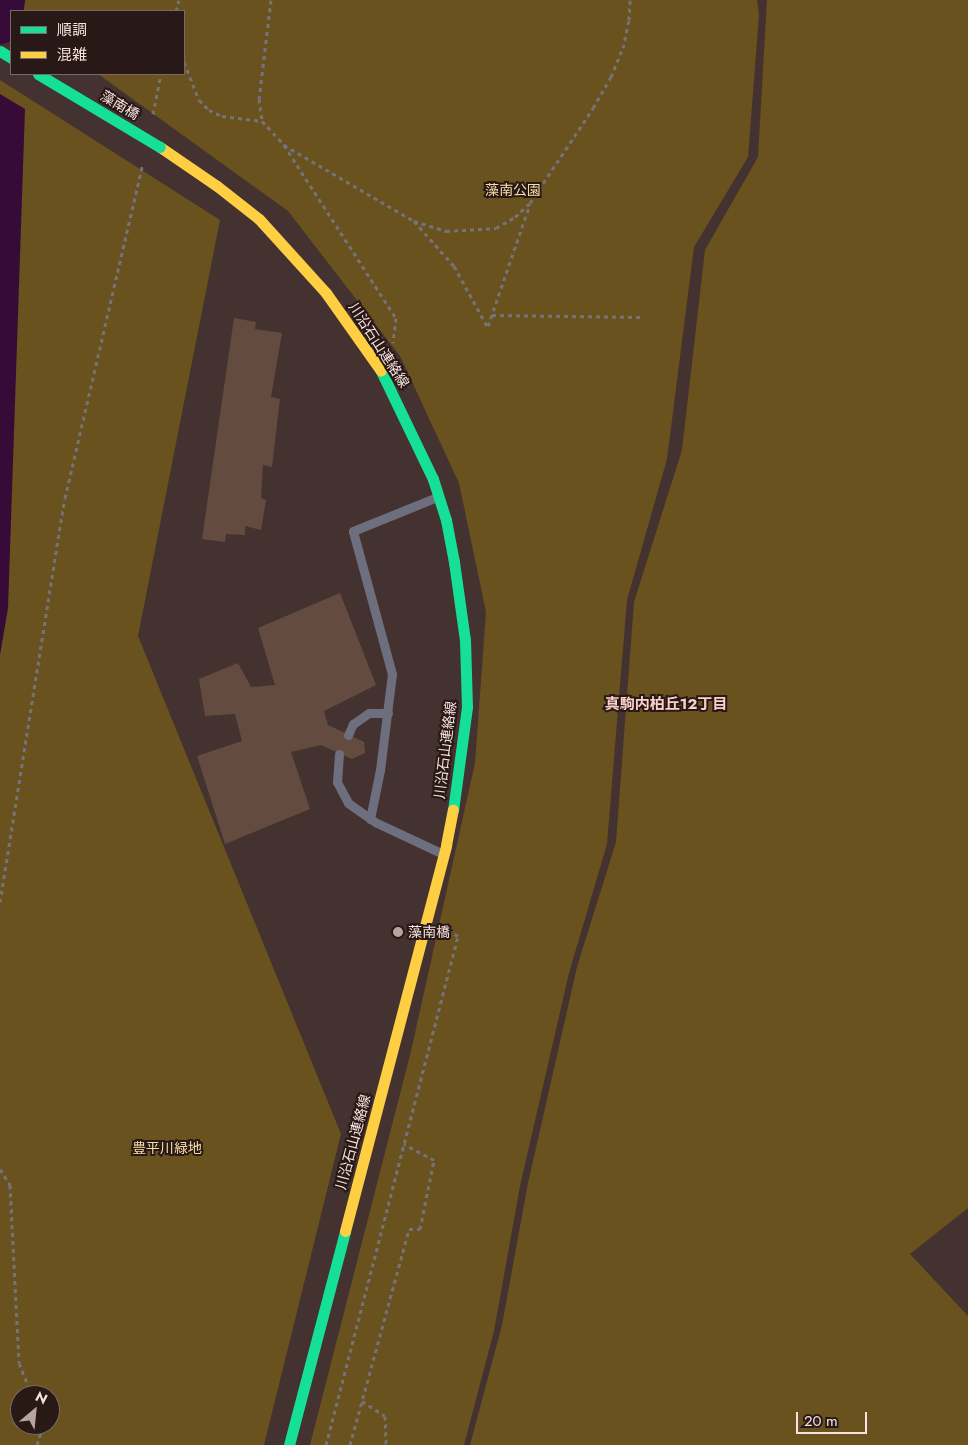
<!DOCTYPE html>
<html>
<head>
<meta charset="utf-8">
<style>
	body { margin:0 }
	#map { position:relative; width:968px; height:1445px; overflow:hidden; background:#443230; font-family:Jost,"Noto Sans JP",sans-serif }
	div>[style] { position:absolute }
	.green>* { inset:0; background:#69521d }
	.water>* { inset:0; background:#370b37 }
	.river>* { height:42px; margin:-21px; padding:0 21px; transform-origin:21px; border-radius:21px; background:#370b37 }
	.building>* { inset:0; background:#644b40 }
	.path>* { height:3px; margin-top:-1.5px; transform-origin:0; background:repeating-linear-gradient(90deg,#75727b 0 4px,transparent 0 8px) }
	.lane>* { height:9px; margin:-4.5px; padding:0 4.5px; transform-origin:4.5px; border-radius:4.5px; background:#6e6f7e }
	.fast>* { height:11px; margin:-5.5px; padding:0 5.5px; transform-origin:5.5px; border-radius:5.5px; background:#16e098 }
	.slow>* { height:11px; margin:-5.5px; padding:0 5.5px; transform-origin:5.5px; border-radius:5.5px; background:#ffcf43 }
	.fast-bridge>* { height:11px; margin:-5.5px; padding:0 5.5px; transform-origin:5.5px; border-radius:5.5px; background:#16e098 }
	.dots>* { width:14px; height:14px; translate:-50% -50%; box-sizing:border-box; border:2px solid #281917; border-radius:50% }
	span { translate:-50% -50%; white-space:nowrap; text-align:center; line-height:1.15; -webkit-text-stroke:4px #281917; paint-order:stroke }
	.street-label { font-size:14px; color:#f8e2df }
	.park-label { font-size:14px; color:#f9dfa7 }
	.poi-label { font-size:14px; color:#f8e2df }
	.left { translate:0 -50%; text-align:left }
	.neighbourhood-label { font-size:15px; color:#fcd0ca; font-weight:700 }
	.legend { position:absolute; left:10px; top:10px; width:175px; height:65px; box-sizing:border-box; background:#281917; border:1px solid #7b6967; margin:0; padding:6px 9px; list-style:none; font-size:15px; color:#f8e2df }
	.legend li { display:flex; align-items:center; gap:10px; height:25px }
	.legend b { width:25px; border:1px solid #7b6967 }
	.north { position:absolute; left:10px; top:1385px; width:50px; height:50px; box-sizing:border-box; background:#281917; border:1px solid #7b6967; border-radius:50%; rotate:28deg; font-size:14px; font-weight:700; line-height:20px; text-align:center; color:#f8e2df }
	.north::after { content:''; display:block; margin:auto; width:18px; height:22px; background:#b9a4a2; clip-path:polygon(50% 0,100% 100%,50% 72%,0 100%) }
	.scale { position:absolute; left:796px; top:1412px; width:71px; height:22px; box-sizing:border-box; border:2px solid #f8e2df; border-top:0; padding-left:6px; font-size:15px; line-height:18px; white-space:nowrap; color:#f8e2df; -webkit-text-stroke:4px #281917; paint-order:stroke }
</style>
</head>
<body>
<div id="map">
	<div class="green">
		<i style="clip-path:polygon(0 0,757px 0,759px 15px,748px 157px,694px 247px,667px 459px,627px 600px,607px 844px,569px 973px,520px 1186px,494px 1331px,464px 1445px,310px 1445px,411px 1051px,475px 763px,486px 612px,459px 483px,400px 356px,288px 211px,98px 74px,184px 74px,184px 11px,11px 11px,11px 19px,0 12px)"></i>
		<i style="clip-path:polygon(767px 0,968px 0,968px 1208px,910px 1254px,968px 1316px,968px 1445px,470px 1445px,502px 1325px,528px 1183px,577px 967px,616px 842px,634px 602px,682px 450px,705px 250px,758px 157px)"></i>
		<i style="clip-path:polygon(evenodd,0 80px,220px 220px,138px 636px,341px 1134px,264px 1445px,0 1445px,0 80px,20px 1395px,50px 1395px,50px 1425px,20px 1425px,20px 1395px)"></i>
	</div>
	<div class="water">
		<i style="clip-path:polygon(0 94px,25px 109px,8px 608px,0 655px)"></i>
	</div>
	<div class="river">
		<i style="left:0;top:23px;width:23px;rotate:-80deg"></i>
	</div>
	<div class="building">
		<i style="clip-path:polygon(234px 318px,256px 322px,255px 329px,282px 333px,271px 397px,280px 399px,272px 467px,263px 465px,261px 498px,266px 500px,261px 530px,245px 526px,245px 535px,226px 534px,225px 542px,202px 539px)"></i>
		<i style="clip-path:polygon(340px 593px,376px 685px,324px 711px,328px 725px,364px 742px,365px 753px,352px 759px,321px 745px,291px 752px,310px 809px,225px 844px,197px 756px,242px 741px,235px 714px,205px 716px,199px 679px,238px 663px,251px 687px,275px 685px,258px 628px)"></i>
	</div>
	<div class="path">
		<i style="left:271px;top:0;width:100px;rotate:96.9deg"></i>
		<i style="left:259px;top:99px;width:22px;rotate:82deg"></i>
		<i style="left:262px;top:121px;width:33px;rotate:47deg"></i>
		<i style="left:284px;top:145px;width:206px;rotate:57.1deg"></i>
		<i style="left:396px;top:318px;width:25px;rotate:97deg"></i>
		<i style="left:176px;top:11px;width:11px;rotate:-75deg"></i>
		<i style="left:184px;top:62px;width:41px;rotate:68.5deg"></i>
		<i style="left:199px;top:100px;width:14px;rotate:45deg"></i>
		<i style="left:209px;top:110px;width:14px;rotate:25deg"></i>
		<i style="left:222px;top:116px;width:40px;rotate:7.1deg"></i>
		<i style="left:153px;top:114px;width:41px;rotate:-78.7deg"></i>
		<i style="left:284px;top:145px;width:151px;rotate:30.3deg"></i>
		<i style="left:414px;top:221px;width:34px;rotate:17deg"></i>
		<i style="left:446px;top:231px;width:50px;rotate:-3.4deg"></i>
		<i style="left:496px;top:228px;width:22px;rotate:-30deg"></i>
		<i style="left:515px;top:217px;width:21px;rotate:-43deg"></i>
		<i style="left:530px;top:203px;width:114px;rotate:-56.4deg"></i>
		<i style="left:593px;top:108px;width:36px;rotate:-60deg"></i>
		<i style="left:611px;top:77px;width:31px;rotate:-68deg"></i>
		<i style="left:623px;top:48px;width:29px;rotate:-78deg"></i>
		<i style="left:629px;top:20px;width:20px;rotate:-87deg"></i>
		<i style="left:414px;top:221px;width:60px;rotate:48.4deg"></i>
		<i style="left:454px;top:266px;width:68px;rotate:61.2deg"></i>
		<i style="left:492px;top:315px;width:152px;rotate:0.8deg"></i>
		<i style="left:488px;top:326px;width:129px;rotate:-71deg"></i>
		<i style="left:0;top:902px;width:409px;rotate:-80.9deg"></i>
		<i style="left:65px;top:498px;width:343px;rotate:-76.9deg"></i>
		<i style="left:0;top:1169px;width:19px;rotate:58deg"></i>
		<i style="left:10px;top:1185px;width:178px;rotate:87.1deg"></i>
		<i style="left:19px;top:1363px;width:35px;rotate:68deg"></i>
		<i style="left:362px;top:1401px;width:27px;rotate:33deg"></i>
		<i style="left:385px;top:1416px;width:29px;rotate:88deg"></i>
		<i style="left:37px;top:1445px;width:21px;rotate:-73deg"></i>
		<i style="left:326px;top:1445px;width:526px;rotate:-75.46deg"></i>
		<i style="left:458px;top:936px;width:9px;rotate:-148deg"></i>
		<i style="left:350px;top:1445px;width:224px;rotate:-74.7deg"></i>
		<i style="left:409px;top:1229px;width:11px"></i>
		<i style="left:420px;top:1229px;width:70px;rotate:-78.5deg"></i>
		<i style="left:434px;top:1160px;width:34px;rotate:-152deg"></i>
	</div>
	<div class="lane">
		<i style="left:348px;top:735px;width:12px;rotate:-66deg"></i>
		<i style="left:353px;top:724px;width:19px;rotate:-35deg"></i>
		<i style="left:369px;top:713px;width:19px"></i>
		<i style="left:339px;top:754px;width:28px;rotate:94deg"></i>
		<i style="left:337px;top:782px;width:24px;rotate:62deg"></i>
		<i style="left:348px;top:803px;width:35px;rotate:35deg"></i>
		<i style="left:377px;top:823px;width:71px;rotate:25.1deg"></i>
		<i style="left:370px;top:819px;width:50px;rotate:-78.5deg"></i>
		<i style="left:380px;top:770px;width:97px;rotate:-82.9deg"></i>
		<i style="left:392px;top:674px;width:148px;rotate:-105.3deg"></i>
		<i style="left:353px;top:531px;width:91px;rotate:-22deg"></i>
	</div>
	<div class="fast">
		<i style="left:0;top:51px;width:13px;rotate:32deg"></i>
		<i style="left:381px;top:371px;width:120px;rotate:64.3deg"></i>
		<i style="left:433px;top:479px;width:43px;rotate:72.4deg"></i>
		<i style="left:446px;top:520px;width:43px;rotate:79.2deg"></i>
		<i style="left:454px;top:562px;width:79px;rotate:82deg"></i>
		<i style="left:465px;top:640px;width:67px;rotate:88.3deg"></i>
		<i style="left:467px;top:707px;width:104px;rotate:97.7deg"></i>
		<i style="left:289px;top:1445px;width:221px;rotate:-75.3deg"></i>
	</div>
	<div class="slow">
		<i style="left:160px;top:147px;width:69px;rotate:34.4deg"></i>
		<i style="left:217px;top:186px;width:53px;rotate:38.2deg"></i>
		<i style="left:259px;top:219px;width:100px;rotate:47.8deg"></i>
		<i style="left:326px;top:293px;width:95px;rotate:54.8deg"></i>
		<i style="left:345px;top:1231px;width:399px;rotate:-75.3deg"></i>
		<i style="left:446px;top:845px;width:36px;rotate:-79deg"></i>
	</div>
	<div class="fast-bridge">
		<i style="left:38px;top:74px;width:142px;rotate:30.9deg"></i>
	</div>
	<div class="dots">
		<i style="left:398px;top:932px;background:#b9a4a2"></i>
	</div>
	<div class="street-label">
		<span style="left:120px;top:105px;rotate:31deg">藻南橋</span>
		<span style="left:379px;top:345px;rotate:57deg">川沿石山連絡線</span>
		<span style="left:445px;top:750px;rotate:-83deg">川沿石山連絡線</span>
		<span style="left:353px;top:1142px;rotate:-75deg">川沿石山連絡線</span>
	</div>
	<div class="park-label">
		<span style="left:513px;top:190px">藻南公園</span>
		<span style="left:167px;top:1148px">豊平川緑地</span>
	</div>
	<div class="poi-label">
		<span class="left" style="left:408px;top:932px">藻南橋</span>
	</div>
	<div class="neighbourhood-label">
		<span style="left:666px;top:705px">真駒内柏丘12丁目</span>
	</div>
	<ul class="legend">
	<li><b style="height:6px;background:#16e098"></b>順調</li>
	<li><b style="height:6px;background:#ffcf43"></b>混雑</li>
	</ul>
	<div class="north">N</div>
	<div class="scale">20 m</div>
</div>
</body>
</html>
